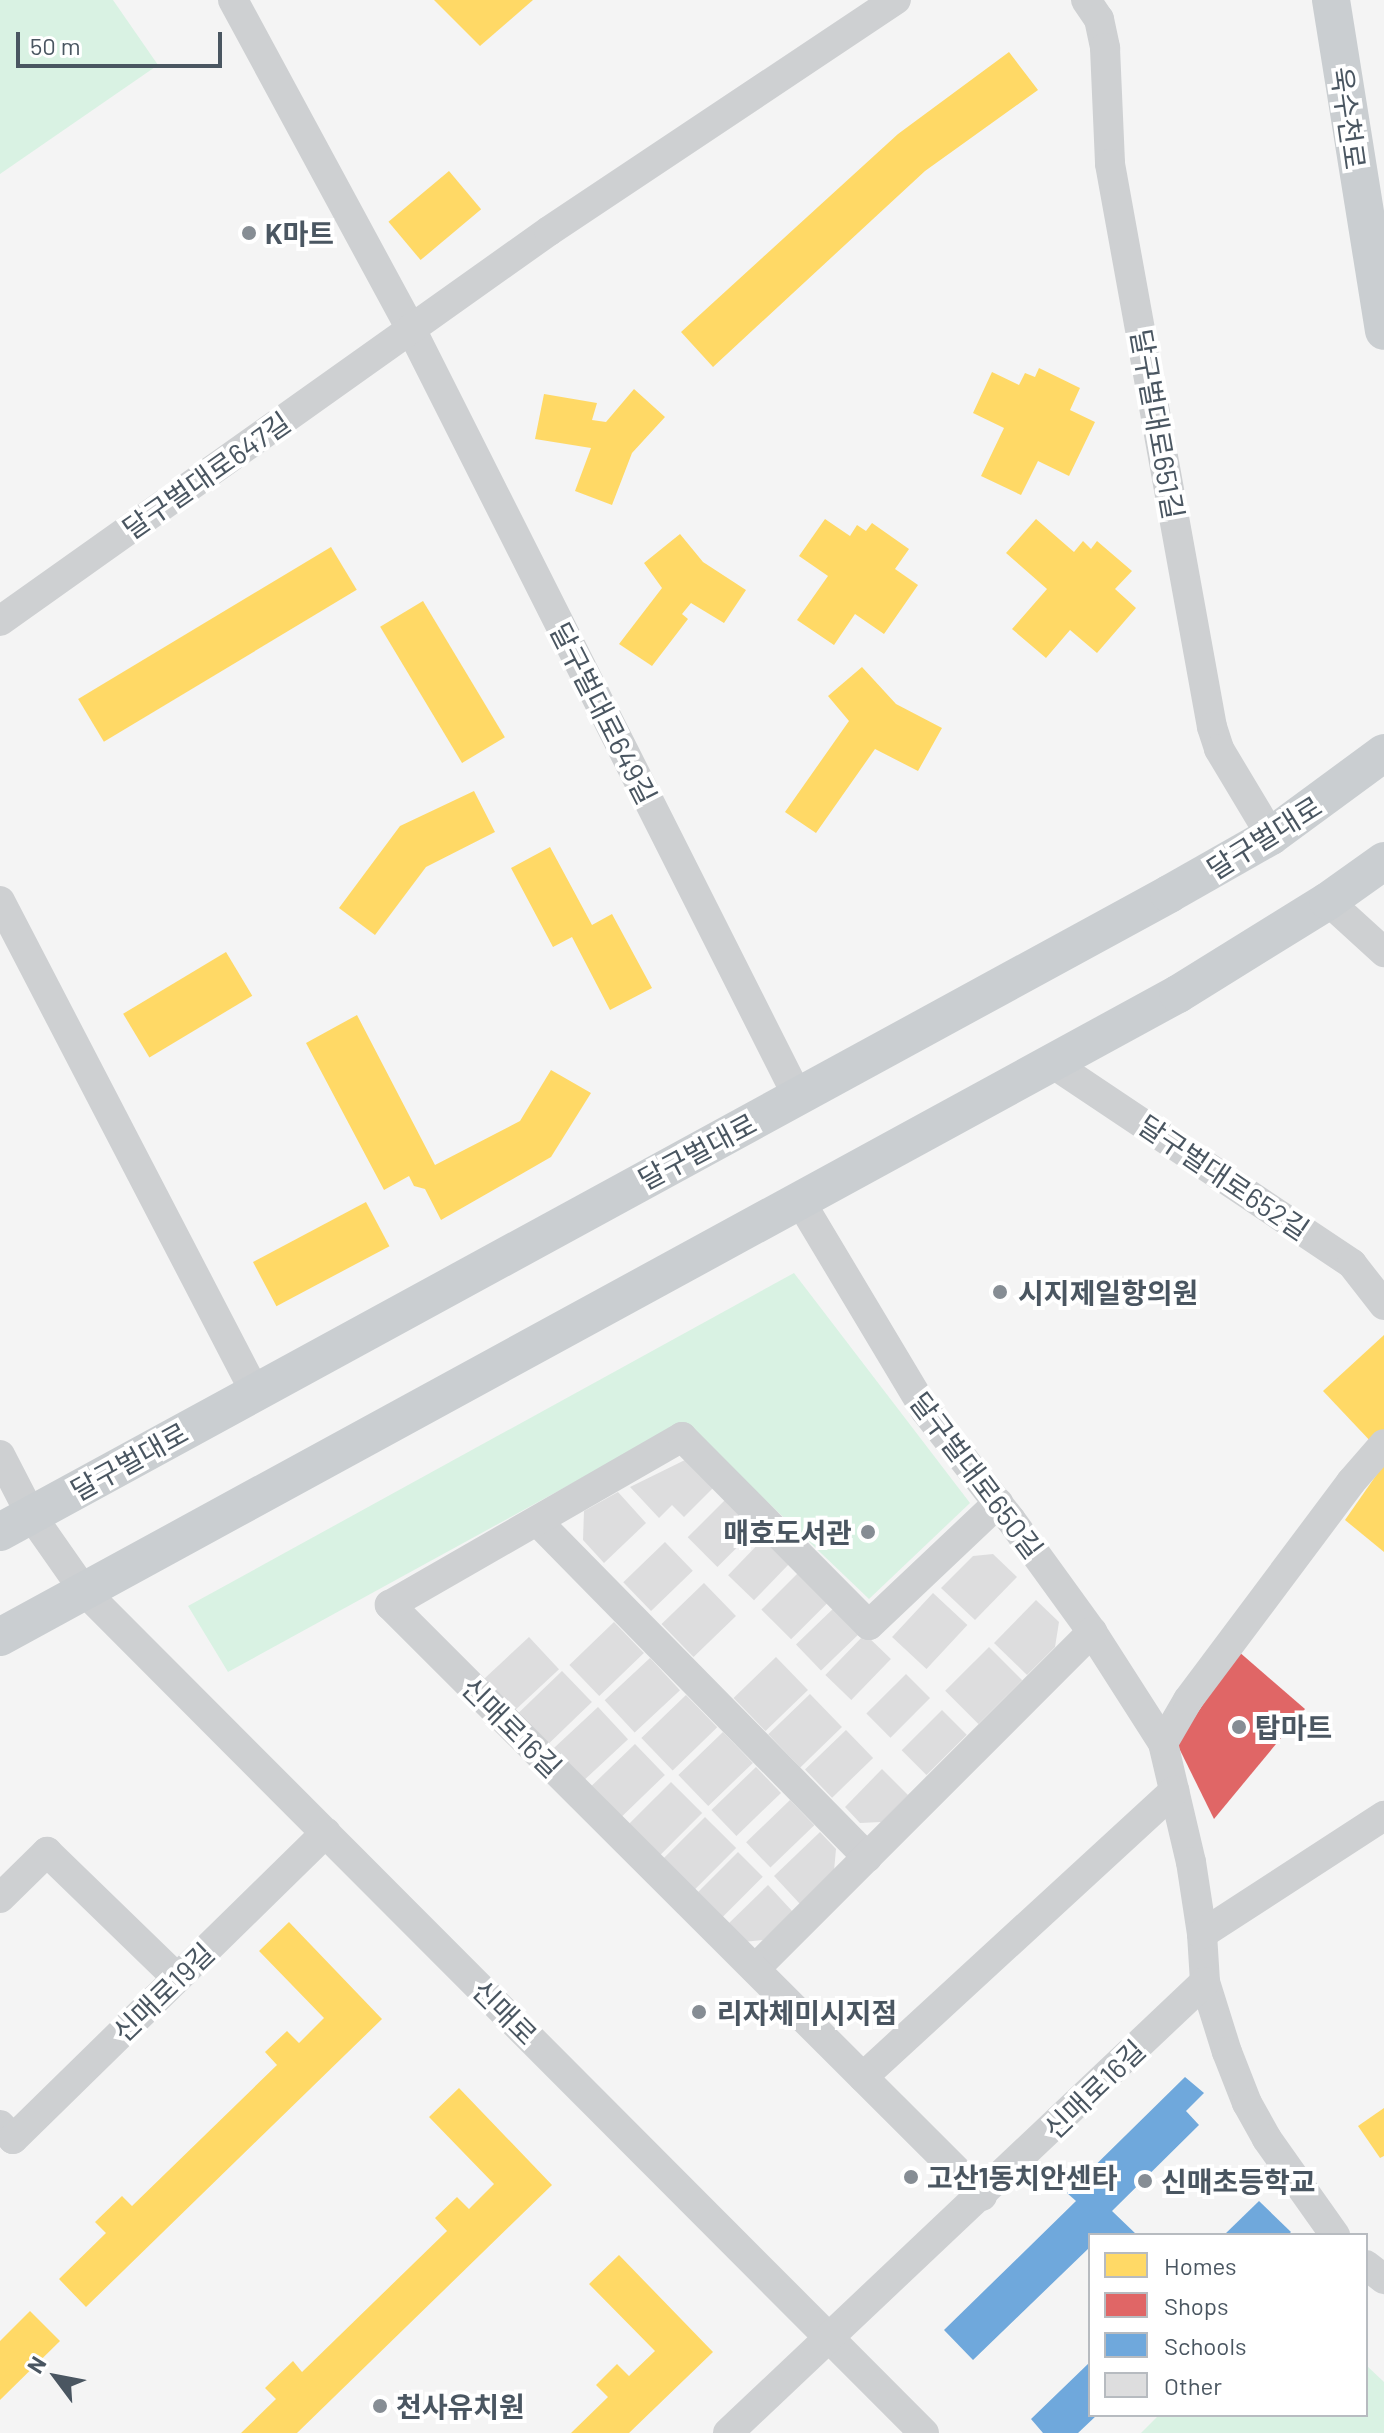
<!DOCTYPE html>
<html>
<head>
<meta charset="utf-8">
<style>
	body { margin:0 }
	#map { position:relative; width:1384px; height:2433px; overflow:hidden; background:#f4f4f4; font-family:Barlow,"Noto Sans KR",sans-serif }
	div>[style] { position:absolute }
	.green>* { inset:0; background:#d9f2e3 }
	.homes>* { inset:0; background:#ffd966; transform-origin:0 0 }
	.shops>* { inset:0; background:#e06666 }
	.schools>* { inset:0; background:#6fa8dc }
	.building>* { inset:0; background:#ddddde; transform-origin:0 0 }
	.minor>* { height:30px; margin:-15px; padding:0 15px; transform-origin:15px; border-radius:15px; background:#ced0d2 }
	.major>* { height:38px; margin:-19px; padding:0 19px; transform-origin:19px; border-radius:19px; background:#caced1 }
	.dots>* { width:22px; height:22px; translate:-50% -50%; box-sizing:border-box; border:4px solid #fff; border-radius:50% }
	span { translate:-50% -50%; white-space:nowrap; text-align:center; line-height:1.15; -webkit-text-stroke:8px #fff; paint-order:stroke }
	.street-label { font-size:28px; color:#4a5661 }
	.poi-label { font-size:28px; color:#4a5661; font-weight:700 }
	.left { translate:0 -50%; text-align:left }
	.right { translate:-100% -50%; text-align:right }
	.legend { position:absolute; left:1088px; top:2233px; width:280px; height:184px; box-sizing:border-box; background:#fff; border:2px solid #b7bbc0; margin:0; padding:10px 14px; list-style:none; font-size:24px; color:#4a5661 }
	.legend li { display:flex; align-items:center; gap:16px; height:40px }
	.legend b { width:40px; border:2px solid #b7bbc0 }
	.north { position:absolute; left:16px; top:2337px; width:80px; height:80px; -webkit-text-stroke:6px #fff; paint-order:stroke; rotate:302deg; font-size:22px; font-weight:700; line-height:32px; text-align:center; color:#4a5661 }
	.north::after { content:''; display:block; margin:auto; width:28px; height:36px; background:#4a5661; clip-path:polygon(50% 0,100% 100%,50% 72%,0 100%) }
	.scale { position:absolute; left:16px; top:32px; width:206px; height:36px; box-sizing:border-box; border:4px solid #4a5661; border-top:0; padding-left:10px; font-size:24px; line-height:28px; white-space:nowrap; color:#4a5661; -webkit-text-stroke:6px #fff; paint-order:stroke }
</style>
</head>
<body>
<div id="map">
	<div class="green">
		<i style="clip-path:polygon(0 0,113px 0,158px 65px,0 174px)"></i>
		<i style="clip-path:polygon(794px 1273px,970px 1503px,869px 1599px,684px 1422px,228px 1672px,188px 1606px)"></i>
		<i style="clip-path:polygon(1366px 2365px,1384px 2382px,1384px 2433px,1141px 2433px,1159px 2415px,1366px 2415px)"></i>
	</div>
	<div class="homes">
		<i style="clip-path:polygon(434px 0,533px 0,480px 46px)"></i>
		<i style="clip-path:polygon(1009px 52px,1038px 90px,925px 171px,713px 367px,681px 332px,898px 134px)"></i>
		<i style="left:449px;top:171px;width:50px;height:79px;rotate:50deg"></i>
		<i style="clip-path:polygon(1039px 368px,1080px 388px,1070px 410px,1095px 422px,1069px 476px,1038px 461px,1021px 495px,981px 476px,1004px 428px,973px 413px,992px 372px,1019px 385px,1025px 373px,1035px 377px)"></i>
		<i style="clip-path:polygon(634px 389px,665px 417px,632px 453px,612px 505px,575px 491px,591px 448px,535px 439px,544px 394px,597px 403px,592px 420px,606px 422px)"></i>
		<i style="clip-path:polygon(825px 519px,850px 536px,857px 525px,866px 531px,872px 523px,909px 549px,895px 569px,918px 585px,884px 634px,855px 614px,834px 645px,797px 620px,828px 576px,799px 556px)"></i>
		<i style="clip-path:polygon(1036px 519px,1074px 552px,1083px 541px,1091px 549px,1097px 541px,1132px 571px,1115px 589px,1136px 608px,1097px 653px,1070px 630px,1046px 658px,1012px 629px,1047px 589px,1006px 553px)"></i>
		<i style="clip-path:polygon(680px 534px,703px 562px,746px 590px,724px 623px,691px 603px,682px 614px,688px 619px,652px 666px,619px 644px,662px 588px,644px 563px)"></i>
		<i style="left:331px;top:547px;width:50px;height:295px;rotate:59deg"></i>
		<i style="left:423px;top:601px;width:159px;height:50px;rotate:59deg"></i>
		<i style="clip-path:polygon(862px 667px,896px 704px,942px 728px,918px 771px,875px 749px,816px 833px,785px 812px,849px 721px,828px 696px)"></i>
		<i style="clip-path:polygon(474px 791px,495px 832px,426px 867px,375px 935px,339px 908px,400px 826px)"></i>
		<i style="clip-path:polygon(550px 847px,592px 925px,612px 914px,652px 988px,610px 1010px,572px 937px,553px 947px,511px 868px)"></i>
		<i style="left:226px;top:952px;width:51px;height:120px;rotate:59deg"></i>
		<i style="clip-path:polygon(357px 1015px,435px 1165px,520px 1121px,551px 1070px,591px 1093px,551px 1157px,441px 1220px,425px 1189px,414px 1186px,409px 1176px,384px 1190px,306px 1043px)"></i>
		<i style="left:366px;top:1202px;width:50px;height:128px;rotate:62deg"></i>
		<i style="clip-path:polygon(1384px 1335px,1384px 1434px,1374px 1445px,1323px 1391px)"></i>
		<i style="clip-path:polygon(1384px 1464px,1384px 1552px,1345px 1520px)"></i>
		<i style="clip-path:polygon(289px 1922px,382px 2019px,86px 2307px,59px 2279px,106px 2233px,95px 2222px,122px 2196px,132px 2206px,277px 2065px,265px 2052px,287px 2031px,299px 2043px,324px 2018px,259px 1951px)"></i>
		<i style="clip-path:polygon(459px 2088px,552px 2185px,297px 2433px,241px 2433px,276px 2399px,265px 2388px,293px 2361px,302px 2372px,447px 2231px,435px 2218px,457px 2197px,469px 2209px,494px 2184px,429px 2117px)"></i>
		<i style="clip-path:polygon(1384px 2108px,1384px 2156px,1380px 2158px,1358px 2126px)"></i>
		<i style="clip-path:polygon(619px 2255px,713px 2352px,629px 2433px,571px 2433px,608px 2397px,596px 2385px,617px 2364px,629px 2376px,655px 2351px,589px 2284px)"></i>
		<i style="clip-path:polygon(30px 2311px,60px 2341px,0 2400px,0 2341px)"></i>
	</div>
	<div class="shops">
		<i style="clip-path:polygon(1238px 1651px,1305px 1709px,1214px 1819px,1177px 1744px)"></i>
	</div>
	<div class="schools">
		<i style="clip-path:polygon(1185px 2077px,1204px 2093px,1186px 2111px,1199px 2125px,1112px 2211px,1137px 2235px,1090px 2235px,1090px 2247px,973px 2360px,944px 2330px,1076px 2201px,1067px 2193px)"></i>
		<i style="clip-path:polygon(1259px 2201px,1291px 2232px,1288px 2235px,1224px 2235px)"></i>
		<i style="clip-path:polygon(1090px 2362px,1090px 2415px,1097px 2415px,1078px 2433px,1043px 2433px,1031px 2419px)"></i>
	</div>
	<div class="building">
		<i style="clip-path:polygon(689px 1458px,716px 1485px,684px 1517px,672px 1505px,659px 1518px,630px 1487px)"></i>
		<i style="clip-path:polygon(618px 1492px,646px 1523px,604px 1563px,583px 1540px,584px 1511px)"></i>
		<i style="left:728px;top:1497px;width:42px;height:57px;rotate:45deg"></i>
		<i style="left:767px;top:1535px;width:36px;height:56px;rotate:44deg"></i>
		<i style="left:665px;top:1542px;width:40px;height:58px;rotate:46deg"></i>
		<i style="clip-path:polygon(993px 1554px,1017px 1577px,975px 1620px,941px 1588px,973px 1556px)"></i>
		<i style="left:801px;top:1570px;width:42px;height:56px;rotate:45deg"></i>
		<i style="left:704px;top:1583px;width:46px;height:59px;rotate:46deg"></i>
		<i style="left:933px;top:1593px;width:47px;height:60px;rotate:43deg"></i>
		<i style="clip-path:polygon(1036px 1600px,1059px 1622px,1055px 1647px,1027px 1675px,994px 1643px)"></i>
		<i style="left:837px;top:1605px;width:36px;height:57px;rotate:46deg"></i>
		<i style="left:614px;top:1622px;width:43px;height:62px;rotate:46deg"></i>
		<i style="left:865px;top:1634px;width:36px;height:57px;rotate:44deg"></i>
		<i style="left:529px;top:1637px;width:44px;height:62px;rotate:47deg"></i>
		<i style="left:989px;top:1647px;width:47px;height:62px;rotate:45deg"></i>
		<i style="left:776px;top:1657px;width:46px;height:59px;rotate:46deg"></i>
		<i style="left:650px;top:1658px;width:44px;height:62px;rotate:47deg"></i>
		<i style="left:562px;top:1671px;width:43px;height:62px;rotate:46deg"></i>
		<i style="left:906px;top:1674px;width:34px;height:56px;rotate:45deg"></i>
		<i style="left:810px;top:1694px;width:46px;height:58px;rotate:46deg"></i>
		<i style="left:686px;top:1695px;width:45px;height:62px;rotate:46deg"></i>
		<i style="left:598px;top:1707px;width:44px;height:62px;rotate:47deg"></i>
		<i style="left:942px;top:1710px;width:35px;height:57px;rotate:45deg"></i>
		<i style="left:846px;top:1730px;width:39px;height:57px;rotate:46deg"></i>
		<i style="left:723px;top:1732px;width:43px;height:62px;rotate:46deg"></i>
		<i style="left:635px;top:1744px;width:43px;height:62px;rotate:46deg"></i>
		<i style="left:756px;top:1767px;width:36px;height:62px;rotate:46deg"></i>
		<i style="clip-path:polygon(882px 1769px,908px 1795px,881px 1822px,860px 1823px,845px 1807px)"></i>
		<i style="left:671px;top:1782px;width:44px;height:62px;rotate:45deg"></i>
		<i style="left:790px;top:1800px;width:35px;height:61px;rotate:46deg"></i>
		<i style="left:705px;top:1817px;width:44px;height:62px;rotate:45deg"></i>
		<i style="clip-path:polygon(820px 1832px,836px 1849px,834px 1871px,800px 1904px,774px 1876px)"></i>
		<i style="left:738px;top:1852px;width:35px;height:61px;rotate:45deg"></i>
		<i style="clip-path:polygon(768px 1885px,793px 1912px,763px 1940px,743px 1942px,727px 1925px)"></i>
	</div>
	<div class="minor">
		<i style="left:233px;top:0;width:374px;rotate:61.6deg"></i>
		<i style="left:411px;top:329px;width:860px;rotate:63.26deg"></i>
		<i style="left:1086px;top:0;width:23px;rotate:56deg"></i>
		<i style="left:1099px;top:19px;width:30px;rotate:78deg"></i>
		<i style="left:1105px;top:48px;width:116px;rotate:87.5deg"></i>
		<i style="left:1110px;top:164px;width:572px;rotate:79.73deg"></i>
		<i style="left:1212px;top:727px;width:23px;rotate:72deg"></i>
		<i style="left:1219px;top:749px;width:101px;rotate:59.1deg"></i>
		<i style="left:0;top:621px;width:673px;rotate:-35.39deg"></i>
		<i style="left:549px;top:231px;width:417px;rotate:-33.7deg"></i>
		<i style="left:0;top:901px;width:553px;rotate:62.55deg"></i>
		<i style="left:1328px;top:901px;width:76px;rotate:42.3deg"></i>
		<i style="left:1052px;top:1063px;width:361px;rotate:33.8deg"></i>
		<i style="left:1352px;top:1264px;width:52px;rotate:52deg"></i>
		<i style="left:800px;top:1201px;width:244px;rotate:59.1deg"></i>
		<i style="left:925px;top:1410px;width:140px;rotate:52deg"></i>
		<i style="left:1011px;top:1520px;width:138px;rotate:54.1deg"></i>
		<i style="left:1092px;top:1632px;width:132px;rotate:57.4deg"></i>
		<i style="left:1163px;top:1743px;width:122px;rotate:76.8deg"></i>
		<i style="left:1191px;top:1862px;width:73px;rotate:81.3deg"></i>
		<i style="left:1202px;top:1934px;width:48px;rotate:86.4deg"></i>
		<i style="left:1205px;top:1982px;width:73px;rotate:72.6deg"></i>
		<i style="left:1227px;top:2052px;width:55px;rotate:68.6deg"></i>
		<i style="left:1247px;top:2103px;width:41px;rotate:60.9deg"></i>
		<i style="left:1267px;top:2139px;width:118px;rotate:54.7deg"></i>
		<i style="left:0;top:1455px;width:68px;rotate:62.7deg"></i>
		<i style="left:31px;top:1515px;width:94px;rotate:55deg"></i>
		<i style="left:85px;top:1592px;width:1188px;rotate:45.07deg"></i>
		<i style="left:538px;top:1522px;width:470px;rotate:45.5deg"></i>
		<i style="left:1163px;top:1743px;width:50px;rotate:-59.8deg"></i>
		<i style="left:1188px;top:1700px;width:272px;rotate:-53.2deg"></i>
		<i style="left:1351px;top:1482px;width:50px;rotate:-49deg"></i>
		<i style="left:0;top:1898px;width:66px;rotate:-44.4deg"></i>
		<i style="left:47px;top:1852px;width:181px;rotate:44.1deg"></i>
		<i style="left:1202px;top:1934px;width:217px;rotate:-33deg"></i>
		<i style="left:755px;top:1969px;width:477px;rotate:-45deg"></i>
		<i style="left:863px;top:2077px;width:423px;rotate:-42.6deg"></i>
		<i style="left:0;top:2125px;width:19px;rotate:47deg"></i>
		<i style="left:13px;top:2139px;width:438px;rotate:-44.4deg"></i>
		<i style="left:982px;top:2196px;width:837px;rotate:-135.05deg"></i>
		<i style="left:390px;top:1605px;width:337px;rotate:-29.9deg"></i>
		<i style="left:682px;top:1437px;width:265px;rotate:45.2deg"></i>
		<i style="left:869px;top:1625px;width:178px;rotate:-43.4deg"></i>
		<i style="left:1366px;top:2265px;width:23px;rotate:38deg"></i>
		<i style="left:728px;top:2433px;width:656px;rotate:-43.4deg"></i>
	</div>
	<div class="major">
		<i style="left:1331px;top:0;width:335px;rotate:80.9deg"></i>
		<i style="left:0;top:1532px;width:1332px;rotate:-28.62deg"></i>
		<i style="left:1169px;top:894px;width:117px;rotate:-29.6deg"></i>
		<i style="left:1271px;top:836px;width:140px;rotate:-36.3deg"></i>
		<i style="left:0;top:1637px;width:1342px;rotate:-28.63deg"></i>
		<i style="left:1178px;top:994px;width:176px;rotate:-31.8deg"></i>
		<i style="left:1328px;top:901px;width:69px;rotate:-35.5deg"></i>
	</div>
	<div class="dots">
		<i style="left:249px;top:233px;background:#868d94"></i>
		<i style="left:1000px;top:1292px;background:#868d94"></i>
		<i style="left:868px;top:1532px;background:#868d94"></i>
		<i style="left:1239px;top:1727px;background:#868d94"></i>
		<i style="left:699px;top:2012px;background:#868d94"></i>
		<i style="left:911px;top:2177px;background:#868d94"></i>
		<i style="left:1145px;top:2181px;background:#868d94"></i>
		<i style="left:380px;top:2406px;background:#868d94"></i>
	</div>
	<div class="street-label">
		<span style="left:1349px;top:118px;rotate:82deg">욱수천로</span>
		<span style="left:1158px;top:424px;rotate:80deg">달구벌대로651길</span>
		<span style="left:206px;top:475px;rotate:-35deg">달구벌대로647길</span>
		<span style="left:604px;top:713px;rotate:63deg">달구벌대로649길</span>
		<span style="left:1264px;top:837px;rotate:-32deg">달구벌대로</span>
		<span style="left:697px;top:1151px;rotate:-28deg">달구벌대로</span>
		<span style="left:1224px;top:1177px;rotate:34deg">달구벌대로652길</span>
		<span style="left:129px;top:1461px;rotate:-29deg">달구벌대로</span>
		<span style="left:977px;top:1475px;rotate:53deg">달구벌대로650길</span>
		<span style="left:512px;top:1727px;rotate:45deg">신매로16길</span>
		<span style="left:163px;top:1992px;rotate:-44deg">신매로19길</span>
		<span style="left:505px;top:2012px;rotate:45deg">신매로</span>
		<span style="left:1094px;top:2089px;rotate:-44deg">신매로16길</span>
	</div>
	<div class="poi-label">
		<span class="left" style="left:265px;top:233px">K마트</span>
		<span class="left" style="left:1018px;top:1292px">시지제일항의원</span>
		<span class="right" style="left:852px;top:1532px">매호도서관</span>
		<span class="left" style="left:1255px;top:1727px">탑마트</span>
		<span class="left" style="left:717px;top:2012px">리자체미시지점</span>
		<span class="left" style="left:927px;top:2177px">고산1동치안센타</span>
		<span class="left" style="left:1161px;top:2181px">신매초등학교</span>
		<span class="left" style="left:396px;top:2406px">천사유치원</span>
	</div>
	<ul class="legend">
	<li><b style="height:22px;background:#ffd966"></b>Homes</li>
	<li><b style="height:22px;background:#e06666"></b>Shops</li>
	<li><b style="height:22px;background:#6fa8dc"></b>Schools</li>
	<li><b style="height:22px;background:#ddddde"></b>Other</li>
	</ul>
	<div class="north">N</div>
	<div class="scale">50 m</div>
</div>
</body>
</html>
